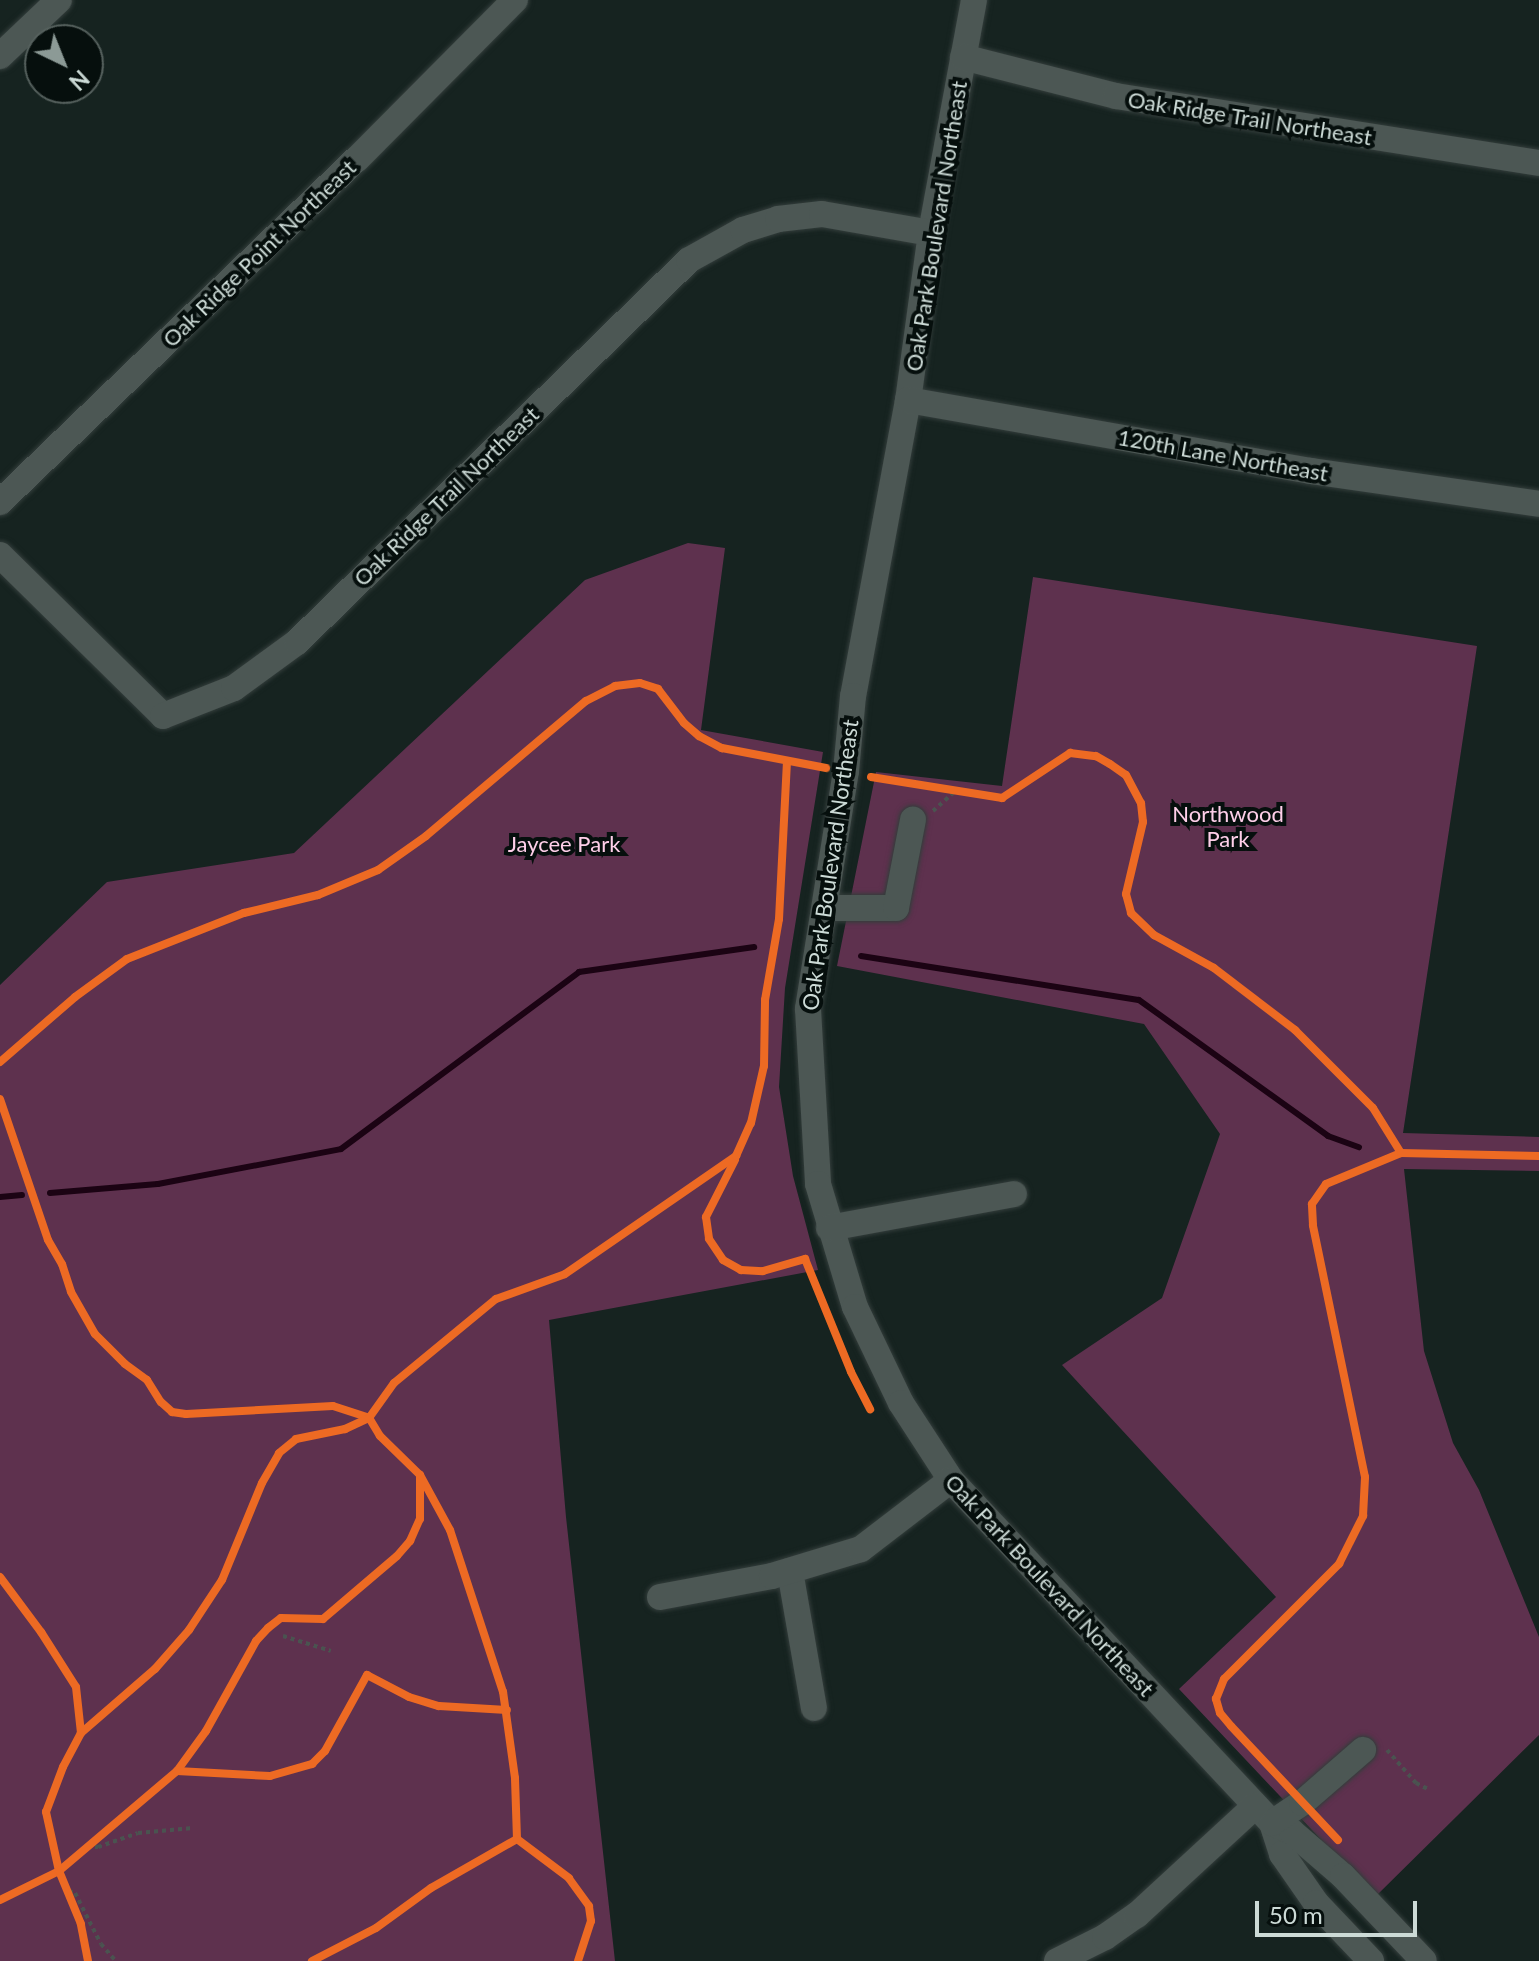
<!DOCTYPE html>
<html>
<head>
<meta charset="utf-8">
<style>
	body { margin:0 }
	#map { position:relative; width:1539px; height:1961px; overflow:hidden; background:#162320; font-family:Lato,sans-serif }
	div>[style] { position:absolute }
	.green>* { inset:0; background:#5e314e }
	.stream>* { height:6px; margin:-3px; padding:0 3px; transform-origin:3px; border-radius:3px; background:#1b0313 }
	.path>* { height:4px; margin-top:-2px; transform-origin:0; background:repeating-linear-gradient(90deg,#4a5350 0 4px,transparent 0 8px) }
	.roads { filter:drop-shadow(0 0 2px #333d3b) drop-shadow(0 0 2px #333d3b) }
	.minor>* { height:26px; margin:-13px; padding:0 13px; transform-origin:13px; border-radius:13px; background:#4c5754 }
	.cycleway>* { height:8px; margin:-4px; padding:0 4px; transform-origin:4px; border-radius:4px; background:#ed6a23 }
	span { translate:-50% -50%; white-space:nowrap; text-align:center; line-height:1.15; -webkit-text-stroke:8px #060f0d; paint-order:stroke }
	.street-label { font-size:22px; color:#ccdad6 }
	.park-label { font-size:22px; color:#fecfe9 }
	.north { position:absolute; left:24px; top:24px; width:80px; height:80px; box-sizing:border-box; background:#060f0d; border:2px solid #55605d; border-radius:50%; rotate:137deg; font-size:22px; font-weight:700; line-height:32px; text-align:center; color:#ccdad6 }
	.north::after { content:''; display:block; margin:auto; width:28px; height:36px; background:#8c9a96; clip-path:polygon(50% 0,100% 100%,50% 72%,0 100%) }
	.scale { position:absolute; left:1255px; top:1901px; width:162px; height:36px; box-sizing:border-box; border:4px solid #ccdad6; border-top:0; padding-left:10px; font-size:24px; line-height:28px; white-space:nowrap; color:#ccdad6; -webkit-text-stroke:6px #060f0d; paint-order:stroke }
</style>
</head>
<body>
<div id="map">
	<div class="green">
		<i style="clip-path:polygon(688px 543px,725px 548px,701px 730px,823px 752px,785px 988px,779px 1087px,793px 1176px,818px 1270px,549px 1320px,566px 1517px,615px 1961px,0 1961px,0 985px,107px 882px,294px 853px,585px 580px)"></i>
		<i style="clip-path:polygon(1033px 577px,1477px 646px,1403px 1133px,1539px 1137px,1539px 1171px,1404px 1169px,1424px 1351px,1453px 1443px,1479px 1490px,1539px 1637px,1539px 1735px,1375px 1897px,1179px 1689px,1276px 1597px,1062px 1365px,1162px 1298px,1220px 1134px,1144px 1024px,837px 966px,876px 772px,1002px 786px)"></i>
	</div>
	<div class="stream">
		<i style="left:861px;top:956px;width:281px;rotate:9deg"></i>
		<i style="left:1139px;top:1000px;width:233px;rotate:35.7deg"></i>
		<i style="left:1328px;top:1136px;width:33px;rotate:20deg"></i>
		<i style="left:50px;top:1193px;width:108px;rotate:-4.8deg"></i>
		<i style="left:158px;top:1184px;width:186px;rotate:-10.8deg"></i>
		<i style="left:341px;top:1149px;width:297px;rotate:-36.6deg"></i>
		<i style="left:579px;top:972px;width:177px;rotate:-8.1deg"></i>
		<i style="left:0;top:1197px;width:22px;rotate:-5deg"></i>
	</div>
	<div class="path">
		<i style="left:933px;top:811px;width:30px;rotate:-42deg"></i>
		<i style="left:283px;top:1636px;width:50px;rotate:17.4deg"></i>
		<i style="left:1387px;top:1750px;width:44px;rotate:48.7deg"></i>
		<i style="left:1416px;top:1783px;width:13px;rotate:27deg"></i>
		<i style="left:87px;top:1847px;width:11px"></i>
		<i style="left:98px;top:1847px;width:42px;rotate:-19.3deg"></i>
		<i style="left:138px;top:1833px;width:55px;rotate:-5.2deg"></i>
		<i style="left:69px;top:1891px;width:6px;rotate:18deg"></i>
		<i style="left:75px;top:1893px;width:57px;rotate:63deg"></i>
		<i style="left:101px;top:1944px;width:23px;rotate:49deg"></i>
	</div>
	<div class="roads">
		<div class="minor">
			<i style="left:974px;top:0;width:237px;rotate:100.5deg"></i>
			<i style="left:931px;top:233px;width:169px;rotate:97.8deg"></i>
			<i style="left:908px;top:400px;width:301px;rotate:100.5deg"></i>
			<i style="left:853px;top:696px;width:75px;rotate:95.3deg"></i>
			<i style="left:846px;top:771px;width:241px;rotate:99.1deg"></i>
			<i style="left:808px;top:1009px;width:175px;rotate:86.7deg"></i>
			<i style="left:818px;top:1184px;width:128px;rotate:73.3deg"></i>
			<i style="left:855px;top:1307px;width:106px;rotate:64.4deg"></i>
			<i style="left:901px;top:1403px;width:92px;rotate:57deg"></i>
			<i style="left:951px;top:1480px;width:470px;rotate:46.9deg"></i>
			<i style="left:1272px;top:1823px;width:33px;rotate:72deg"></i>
			<i style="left:1282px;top:1854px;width:60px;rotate:55.2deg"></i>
			<i style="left:1316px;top:1903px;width:80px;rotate:46.5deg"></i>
			<i style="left:0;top:56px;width:81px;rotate:-43.5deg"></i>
			<i style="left:963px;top:57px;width:158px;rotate:14.3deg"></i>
			<i style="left:1116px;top:96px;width:428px;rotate:9deg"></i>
			<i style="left:908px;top:400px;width:409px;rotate:10deg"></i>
			<i style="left:1311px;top:471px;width:230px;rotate:8.2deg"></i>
			<i style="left:0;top:502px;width:495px;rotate:-43.9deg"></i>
			<i style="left:357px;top:159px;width:224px;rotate:-45.2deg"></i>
			<i style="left:0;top:555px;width:229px;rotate:44.6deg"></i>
			<i style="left:163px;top:716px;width:76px;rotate:-21.5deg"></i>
			<i style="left:234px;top:688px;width:78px;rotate:-36.1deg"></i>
			<i style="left:297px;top:642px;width:547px;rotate:-44.26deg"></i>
			<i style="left:689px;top:260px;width:62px;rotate:-29.1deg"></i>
			<i style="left:743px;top:230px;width:37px;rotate:-17deg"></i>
			<i style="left:778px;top:219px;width:44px;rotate:-6.5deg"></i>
			<i style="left:822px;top:214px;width:111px;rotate:9.9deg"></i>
			<i style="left:825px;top:908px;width:71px"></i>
			<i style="left:896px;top:908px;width:90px;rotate:-79.1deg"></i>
			<i style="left:829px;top:1228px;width:188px;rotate:-10.4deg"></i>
			<i style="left:790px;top:1571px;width:139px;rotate:80.1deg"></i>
			<i style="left:660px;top:1597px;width:114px;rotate:-10.6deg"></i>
			<i style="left:772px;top:1576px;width:93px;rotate:-16.9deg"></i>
			<i style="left:861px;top:1549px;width:113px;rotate:-37.5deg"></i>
			<i style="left:1272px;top:1823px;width:22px;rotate:24deg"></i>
			<i style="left:1292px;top:1832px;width:67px;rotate:40.8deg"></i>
			<i style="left:1343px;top:1876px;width:117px;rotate:46.4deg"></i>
			<i style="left:1272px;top:1823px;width:36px;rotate:-34deg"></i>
			<i style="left:1302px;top:1803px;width:81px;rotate:-41deg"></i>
			<i style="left:1057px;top:1961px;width:54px;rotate:-26.6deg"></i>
			<i style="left:1105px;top:1937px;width:39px;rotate:-35deg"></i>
			<i style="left:1137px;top:1915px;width:161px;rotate:-42.7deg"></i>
		</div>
	</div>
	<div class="cycleway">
		<i style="left:871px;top:777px;width:133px;rotate:9.1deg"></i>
		<i style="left:1002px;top:798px;width:82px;rotate:-33.5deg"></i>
		<i style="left:1070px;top:753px;width:26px;rotate:7deg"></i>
		<i style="left:1096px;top:756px;width:16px;rotate:30deg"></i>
		<i style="left:1110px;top:764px;width:19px;rotate:35deg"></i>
		<i style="left:1126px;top:775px;width:32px;rotate:62deg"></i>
		<i style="left:1141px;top:803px;width:19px;rotate:84deg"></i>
		<i style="left:1143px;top:822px;width:74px;rotate:103.3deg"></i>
		<i style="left:1126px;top:894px;width:20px;rotate:75deg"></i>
		<i style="left:1131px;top:913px;width:32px;rotate:44deg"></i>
		<i style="left:1154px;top:935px;width:68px;rotate:28.8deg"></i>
		<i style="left:1214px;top:968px;width:102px;rotate:37.4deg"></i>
		<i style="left:1295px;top:1030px;width:110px;rotate:45deg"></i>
		<i style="left:1373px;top:1108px;width:53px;rotate:58.1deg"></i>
		<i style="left:0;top:1062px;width:99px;rotate:-40.9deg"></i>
		<i style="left:75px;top:997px;width:64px;rotate:-36.2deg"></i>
		<i style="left:127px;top:959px;width:126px;rotate:-21.5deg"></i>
		<i style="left:244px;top:913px;width:76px;rotate:-13.7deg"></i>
		<i style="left:318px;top:895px;width:65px;rotate:-22.6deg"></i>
		<i style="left:378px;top:870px;width:59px;rotate:-35.3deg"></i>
		<i style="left:426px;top:836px;width:209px;rotate:-40.2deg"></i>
		<i style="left:586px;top:701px;width:33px;rotate:-27deg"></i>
		<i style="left:615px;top:686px;width:25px;rotate:-7deg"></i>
		<i style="left:640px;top:683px;width:19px;rotate:18deg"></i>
		<i style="left:658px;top:689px;width:43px;rotate:52.6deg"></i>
		<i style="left:684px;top:723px;width:20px;rotate:41deg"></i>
		<i style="left:699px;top:736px;width:26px;rotate:28deg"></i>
		<i style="left:722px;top:748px;width:106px;rotate:10.9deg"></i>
		<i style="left:0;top:1099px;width:149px;rotate:71.2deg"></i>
		<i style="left:48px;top:1240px;width:28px;rotate:60deg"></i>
		<i style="left:62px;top:1264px;width:29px;rotate:72deg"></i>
		<i style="left:71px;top:1292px;width:48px;rotate:60.3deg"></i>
		<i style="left:95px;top:1334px;width:42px;rotate:45deg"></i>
		<i style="left:125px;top:1364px;width:27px;rotate:36deg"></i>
		<i style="left:147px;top:1380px;width:26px;rotate:58deg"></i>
		<i style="left:161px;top:1402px;width:15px;rotate:42deg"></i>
		<i style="left:172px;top:1412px;width:14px;rotate:8deg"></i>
		<i style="left:186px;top:1414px;width:147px;rotate:-3.1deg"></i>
		<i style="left:333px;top:1406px;width:38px;rotate:18deg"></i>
		<i style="left:735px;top:1160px;width:64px;rotate:117deg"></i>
		<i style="left:706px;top:1217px;width:22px;rotate:82deg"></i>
		<i style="left:709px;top:1239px;width:25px;rotate:56deg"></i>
		<i style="left:723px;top:1260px;width:21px;rotate:29deg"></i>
		<i style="left:741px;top:1270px;width:22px;rotate:3deg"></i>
		<i style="left:763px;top:1271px;width:44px;rotate:-15.9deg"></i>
		<i style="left:805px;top:1259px;width:122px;rotate:67.8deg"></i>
		<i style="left:851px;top:1372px;width:42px;rotate:62.8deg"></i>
		<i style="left:0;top:1577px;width:69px;rotate:53.3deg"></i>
		<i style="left:41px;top:1632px;width:65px;rotate:57.5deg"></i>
		<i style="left:76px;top:1687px;width:46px;rotate:83.8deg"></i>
		<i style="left:81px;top:1733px;width:38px;rotate:118deg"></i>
		<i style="left:63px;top:1767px;width:48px;rotate:110.7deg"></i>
		<i style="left:46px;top:1812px;width:60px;rotate:77.6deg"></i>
		<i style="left:59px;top:1871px;width:66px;rotate:153.8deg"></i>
		<i style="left:81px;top:1733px;width:98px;rotate:-40.9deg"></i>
		<i style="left:155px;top:1669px;width:52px;rotate:-48.9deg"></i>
		<i style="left:189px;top:1630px;width:60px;rotate:-56.6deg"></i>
		<i style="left:222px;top:1580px;width:105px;rotate:-67.6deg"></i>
		<i style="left:262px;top:1483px;width:34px;rotate:-60deg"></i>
		<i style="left:279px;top:1453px;width:22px;rotate:-39deg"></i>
		<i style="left:296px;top:1439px;width:50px;rotate:-11.5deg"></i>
		<i style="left:345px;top:1429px;width:26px;rotate:-25deg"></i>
		<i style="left:177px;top:1771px;width:93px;rotate:3.1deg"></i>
		<i style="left:270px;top:1776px;width:44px;rotate:-15.9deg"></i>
		<i style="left:312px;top:1764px;width:18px;rotate:-45deg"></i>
		<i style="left:325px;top:1751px;width:87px;rotate:-61.1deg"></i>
		<i style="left:367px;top:1675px;width:47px;rotate:27.6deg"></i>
		<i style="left:409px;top:1697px;width:31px;rotate:17deg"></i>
		<i style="left:439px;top:1706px;width:68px;rotate:3.4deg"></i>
		<i style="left:1338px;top:1840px;width:156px;rotate:-133.2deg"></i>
		<i style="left:1231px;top:1726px;width:17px;rotate:-130deg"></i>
		<i style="left:1220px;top:1713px;width:15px;rotate:-106deg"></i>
		<i style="left:1216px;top:1699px;width:22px;rotate:-68deg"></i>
		<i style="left:1224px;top:1679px;width:163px;rotate:-45deg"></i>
		<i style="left:1339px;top:1564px;width:54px;rotate:-63.4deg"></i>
		<i style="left:1363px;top:1516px;width:39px;rotate:-87deg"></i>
		<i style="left:1365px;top:1477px;width:257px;rotate:-101.7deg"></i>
		<i style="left:1313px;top:1225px;width:21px;rotate:-93deg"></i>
		<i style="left:1312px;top:1204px;width:24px;rotate:-55deg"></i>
		<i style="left:1326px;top:1184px;width:81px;rotate:-22.5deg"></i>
		<i style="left:1401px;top:1153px;width:138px;rotate:1.2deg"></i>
		<i style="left:88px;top:1961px;width:38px;rotate:-101deg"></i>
		<i style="left:81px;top:1924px;width:57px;rotate:-112.5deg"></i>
		<i style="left:59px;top:1871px;width:155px;rotate:-40.3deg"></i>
		<i style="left:177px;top:1771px;width:49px;rotate:-54.1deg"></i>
		<i style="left:206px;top:1731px;width:103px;rotate:-60.9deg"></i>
		<i style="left:256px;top:1641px;width:18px;rotate:-47deg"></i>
		<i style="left:268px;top:1628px;width:16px;rotate:-38deg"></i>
		<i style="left:281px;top:1618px;width:42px;rotate:1.4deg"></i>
		<i style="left:323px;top:1619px;width:97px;rotate:-40.4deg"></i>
		<i style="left:397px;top:1556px;width:20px;rotate:-49deg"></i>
		<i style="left:410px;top:1541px;width:24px;rotate:-66deg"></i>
		<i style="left:420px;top:1519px;width:44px;rotate:-90deg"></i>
		<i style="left:312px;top:1961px;width:72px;rotate:-27.3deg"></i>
		<i style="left:376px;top:1928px;width:68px;rotate:-36deg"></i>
		<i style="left:431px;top:1888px;width:99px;rotate:-29.7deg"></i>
		<i style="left:578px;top:1961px;width:42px;rotate:-72deg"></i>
		<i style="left:591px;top:1921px;width:15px;rotate:-98deg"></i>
		<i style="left:589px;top:1906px;width:34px;rotate:-126deg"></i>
		<i style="left:569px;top:1878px;width:65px;rotate:-143.1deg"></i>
		<i style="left:517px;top:1839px;width:61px;rotate:-91.9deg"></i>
		<i style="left:515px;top:1778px;width:87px;rotate:-97.9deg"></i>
		<i style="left:503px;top:1692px;width:170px;rotate:-108.1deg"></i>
		<i style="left:450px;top:1530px;width:63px;rotate:-118.6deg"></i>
		<i style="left:420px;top:1475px;width:56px;rotate:-135.7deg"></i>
		<i style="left:380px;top:1436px;width:21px;rotate:-121deg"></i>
		<i style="left:369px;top:1418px;width:43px;rotate:-54.5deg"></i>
		<i style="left:394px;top:1383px;width:132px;rotate:-39.5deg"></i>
		<i style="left:496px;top:1299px;width:73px;rotate:-19.9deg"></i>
		<i style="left:565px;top:1274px;width:208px;rotate:-34.6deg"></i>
		<i style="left:736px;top:1156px;width:36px;rotate:-66deg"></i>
		<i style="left:751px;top:1123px;width:58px;rotate:-77.2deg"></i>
		<i style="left:764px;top:1066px;width:66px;rotate:-89.1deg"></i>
		<i style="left:765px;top:1000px;width:82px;rotate:-80.2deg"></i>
		<i style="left:779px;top:919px;width:158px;rotate:-87.1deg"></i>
	</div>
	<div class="street-label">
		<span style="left:1250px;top:118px;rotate:9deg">Oak Ridge Trail Northeast</span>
		<span style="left:936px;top:226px;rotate:-81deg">Oak Park Boulevard Northeast</span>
		<span style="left:259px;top:253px;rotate:-44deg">Oak Ridge Point Northeast</span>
		<span style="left:1223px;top:455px;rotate:10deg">120th Lane Northeast</span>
		<span style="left:446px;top:496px;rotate:-44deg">Oak Ridge Trail Northeast</span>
		<span style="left:830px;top:865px;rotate:-82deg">Oak Park Boulevard Northeast</span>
		<span style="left:1050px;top:1585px;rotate:47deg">Oak Park Boulevard Northeast</span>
	</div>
	<div class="park-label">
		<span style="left:1228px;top:826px">Northwood<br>Park</span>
		<span style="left:564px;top:844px">Jaycee Park</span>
	</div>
	<div class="north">N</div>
	<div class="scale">50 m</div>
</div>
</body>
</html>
